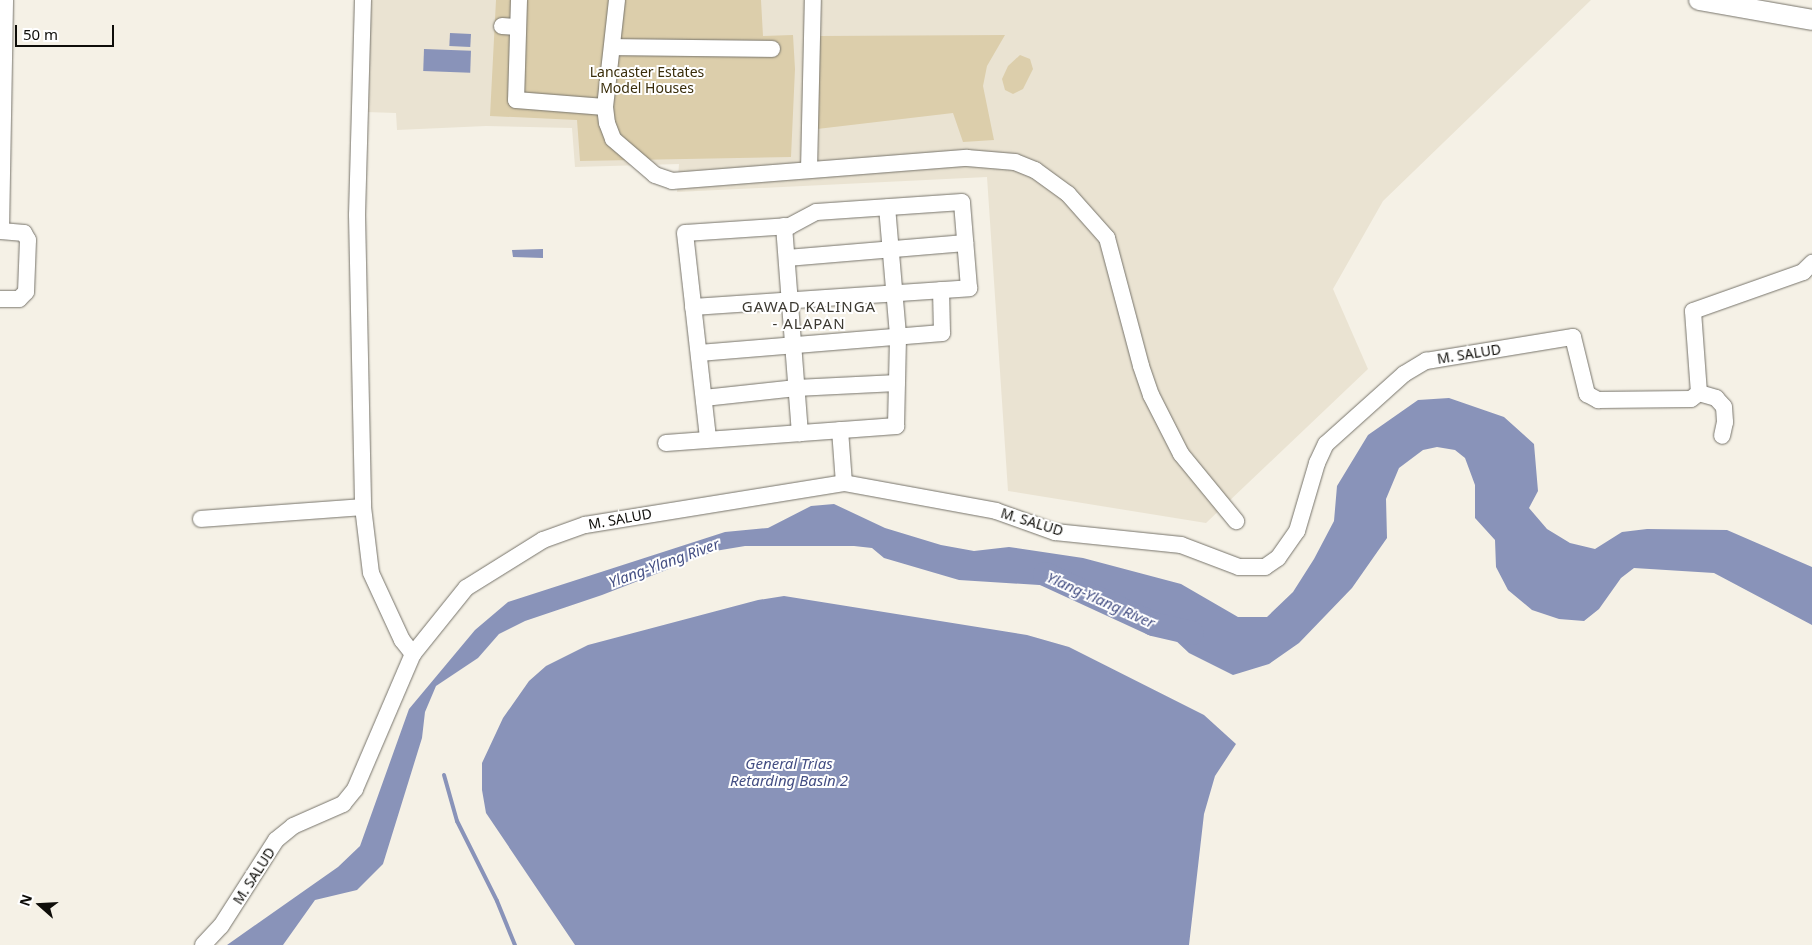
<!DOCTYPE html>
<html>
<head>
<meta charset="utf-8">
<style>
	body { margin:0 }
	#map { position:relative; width:1812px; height:945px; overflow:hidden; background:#f5f1e6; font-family:"Noto Sans",sans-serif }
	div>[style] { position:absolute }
	.built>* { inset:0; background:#eae3d2 }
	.green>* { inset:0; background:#dcceab }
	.water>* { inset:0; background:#8993b9; transform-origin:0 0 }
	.stream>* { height:4px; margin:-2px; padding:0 2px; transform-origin:2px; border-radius:2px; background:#8993b9 }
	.river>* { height:24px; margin:-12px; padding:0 12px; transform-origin:12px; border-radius:12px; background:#8993b9 }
	.roads { filter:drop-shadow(0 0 1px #77746b) drop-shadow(0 0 1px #77746b) }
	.minor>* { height:16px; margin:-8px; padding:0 8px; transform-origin:8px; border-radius:8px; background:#fff }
	.major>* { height:20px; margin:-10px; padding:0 10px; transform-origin:10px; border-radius:10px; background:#fff }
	span { translate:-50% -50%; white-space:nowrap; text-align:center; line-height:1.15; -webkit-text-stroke:4px #fff; paint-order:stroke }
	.park-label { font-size:14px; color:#392d0a }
	.street-label { font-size:14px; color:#0e0d09 }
	.neighbourhood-label { font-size:15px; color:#3c3931; letter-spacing:1px }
	.water-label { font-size:15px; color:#434e83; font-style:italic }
	.north { position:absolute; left:15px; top:880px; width:50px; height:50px; -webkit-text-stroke:4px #fff; paint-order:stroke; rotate:289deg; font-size:14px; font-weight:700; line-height:20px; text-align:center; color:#0e0d09 }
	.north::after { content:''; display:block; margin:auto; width:18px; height:22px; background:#0e0d09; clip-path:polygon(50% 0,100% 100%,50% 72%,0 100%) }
	.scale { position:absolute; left:15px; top:25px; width:99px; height:22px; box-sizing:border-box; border:2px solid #0e0d09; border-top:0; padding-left:6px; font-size:15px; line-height:18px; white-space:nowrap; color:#0e0d09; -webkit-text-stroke:4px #fff; paint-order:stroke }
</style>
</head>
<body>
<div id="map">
	<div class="built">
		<i style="clip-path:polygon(368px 0,1591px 0,1383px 201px,1333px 289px,1368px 369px,1206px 523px,1008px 491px,987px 177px,677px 192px,679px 164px,575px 167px,572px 128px,486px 126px,397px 130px,396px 113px,366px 112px)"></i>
	</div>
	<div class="green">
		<i style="clip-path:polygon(496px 0,761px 0,763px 36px,793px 35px,795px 69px,791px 157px,580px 161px,577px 120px,490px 116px)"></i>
		<i style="clip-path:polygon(1005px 35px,987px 66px,983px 86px,994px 140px,963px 142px,953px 113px,817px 129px,819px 36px)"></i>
		<i style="clip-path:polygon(1020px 55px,1030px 59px,1033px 69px,1023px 89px,1013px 94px,1005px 90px,1002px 79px,1008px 66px)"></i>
	</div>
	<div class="water">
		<i style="left:450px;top:33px;width:21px;height:13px;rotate:3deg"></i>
		<i style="left:424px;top:49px;width:47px;height:22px;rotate:2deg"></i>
		<i style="clip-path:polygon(543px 249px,543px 258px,513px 257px,512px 250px)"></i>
		<i style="clip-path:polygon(1449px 398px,1504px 417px,1534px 444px,1538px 491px,1529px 508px,1547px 529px,1570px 543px,1595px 549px,1622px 532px,1647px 529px,1727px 530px,1812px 567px,1812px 625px,1714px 573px,1634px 568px,1621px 578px,1599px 609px,1584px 621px,1559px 619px,1532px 610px,1508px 590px,1496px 567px,1495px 540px,1475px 518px,1475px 485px,1465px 458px,1455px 450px,1437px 447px,1423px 450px,1399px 468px,1386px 499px,1387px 538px,1352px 588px,1299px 643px,1269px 664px,1233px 675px,1189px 653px,1156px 622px,1110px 593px,1086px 588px,959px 580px,884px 558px,872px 548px,854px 546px,745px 546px,715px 551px,602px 595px,525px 621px,499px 634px,478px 658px,436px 686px,425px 712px,422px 738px,383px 864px,357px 890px,315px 900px,283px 945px,227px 945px,338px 867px,360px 846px,409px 709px,475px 630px,508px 602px,725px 532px,768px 528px,811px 506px,834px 504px,885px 528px,941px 545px,974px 551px,1009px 547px,1083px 558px,1181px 584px,1238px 617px,1267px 617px,1293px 592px,1314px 559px,1334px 521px,1337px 486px,1368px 435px,1418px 400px)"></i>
		<i style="clip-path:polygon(784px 596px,1027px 635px,1069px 647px,1204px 715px,1236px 744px,1215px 776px,1204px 814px,1189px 945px,575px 945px,486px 813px,482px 790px,482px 763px,503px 718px,529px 681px,546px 666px,588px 645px,758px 600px)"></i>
	</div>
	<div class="stream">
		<i style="left:444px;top:775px;width:48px;rotate:74.2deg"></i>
		<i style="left:457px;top:821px;width:89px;rotate:63.4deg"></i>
		<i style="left:497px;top:901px;width:48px;rotate:67.8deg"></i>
	</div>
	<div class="river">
		<i style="left:1045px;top:574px;width:119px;rotate:24.8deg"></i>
		<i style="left:1153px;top:624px;width:40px;rotate:13deg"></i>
	</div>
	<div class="roads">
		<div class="minor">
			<i style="left:363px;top:0;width:215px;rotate:91.6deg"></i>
			<i style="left:357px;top:215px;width:292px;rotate:88.8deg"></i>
			<i style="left:363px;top:507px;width:66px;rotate:83.1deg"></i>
			<i style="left:371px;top:573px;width:74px;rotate:65.2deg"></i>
			<i style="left:402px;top:640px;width:18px;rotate:52deg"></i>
			<i style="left:519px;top:0;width:100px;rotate:91.7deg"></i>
			<i style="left:516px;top:100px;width:89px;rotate:4.5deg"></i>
			<i style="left:617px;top:0;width:108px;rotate:96.4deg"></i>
			<i style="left:605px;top:107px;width:16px;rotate:83deg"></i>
			<i style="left:607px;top:123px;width:17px;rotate:69deg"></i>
			<i style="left:613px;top:139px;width:55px;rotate:40.6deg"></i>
			<i style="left:655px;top:175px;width:18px;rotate:19deg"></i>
			<i style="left:672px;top:181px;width:296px;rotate:-4.5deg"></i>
			<i style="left:967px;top:158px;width:48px;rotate:4.8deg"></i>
			<i style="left:1015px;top:162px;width:22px;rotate:22deg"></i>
			<i style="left:1035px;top:170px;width:41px;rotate:36deg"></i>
			<i style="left:1068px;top:194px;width:59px;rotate:48.4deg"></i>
			<i style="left:1107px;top:238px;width:132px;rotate:75.1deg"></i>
			<i style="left:1141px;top:366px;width:31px;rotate:71deg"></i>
			<i style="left:1151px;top:395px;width:66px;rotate:63deg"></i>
			<i style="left:1181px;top:454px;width:87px;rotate:50.6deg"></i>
			<i style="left:502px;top:26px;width:16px;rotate:4deg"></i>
			<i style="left:614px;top:47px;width:158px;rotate:0.7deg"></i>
			<i style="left:809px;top:170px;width:170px;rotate:-88.7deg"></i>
			<i style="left:784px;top:226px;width:208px;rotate:85.6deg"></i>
			<i style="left:787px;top:258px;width:179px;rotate:-4.8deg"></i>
			<i style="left:0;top:299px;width:19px"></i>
			<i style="left:19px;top:299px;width:10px;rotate:-45deg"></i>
			<i style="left:26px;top:292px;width:52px;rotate:-87.8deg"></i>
			<i style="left:28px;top:240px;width:8px;rotate:-120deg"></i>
			<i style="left:24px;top:233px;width:23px;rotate:-175deg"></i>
			<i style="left:1px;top:231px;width:231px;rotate:-89deg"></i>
			<i style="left:693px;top:307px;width:277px;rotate:-3.9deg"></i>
			<i style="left:969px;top:288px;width:86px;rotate:-94.7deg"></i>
			<i style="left:962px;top:202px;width:146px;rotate:176.1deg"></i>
			<i style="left:816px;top:212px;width:30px;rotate:152deg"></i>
			<i style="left:790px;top:226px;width:105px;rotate:176.2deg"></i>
			<i style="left:685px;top:233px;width:207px;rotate:83.6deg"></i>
			<i style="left:699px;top:353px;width:244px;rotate:-4.7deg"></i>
			<i style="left:942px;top:333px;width:43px;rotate:-91.3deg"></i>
			<i style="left:1699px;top:393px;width:18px;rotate:16deg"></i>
			<i style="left:1716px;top:398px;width:12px;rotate:48deg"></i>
			<i style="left:1724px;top:407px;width:15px;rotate:86deg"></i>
			<i style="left:1725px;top:422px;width:14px;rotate:102deg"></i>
			<i style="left:704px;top:398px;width:93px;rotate:-6.2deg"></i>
			<i style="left:796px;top:388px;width:101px;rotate:-2.8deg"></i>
			<i style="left:840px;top:430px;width:53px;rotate:85.7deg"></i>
			<i style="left:666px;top:443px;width:231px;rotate:-4.2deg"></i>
			<i style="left:896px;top:426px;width:91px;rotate:-88.7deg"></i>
			<i style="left:898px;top:335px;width:128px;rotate:-94.9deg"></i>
			<i style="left:201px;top:519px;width:162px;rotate:-4.2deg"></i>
			<i style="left:203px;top:945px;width:26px;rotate:-47deg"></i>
			<i style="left:221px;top:926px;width:102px;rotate:-57.4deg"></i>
			<i style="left:276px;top:840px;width:22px;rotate:-39deg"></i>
			<i style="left:293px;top:826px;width:55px;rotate:-23.7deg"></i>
			<i style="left:343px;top:804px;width:19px;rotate:-51deg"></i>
			<i style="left:355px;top:789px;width:147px;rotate:-66.8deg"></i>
			<i style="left:413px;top:654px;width:85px;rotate:-51.2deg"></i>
			<i style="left:466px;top:588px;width:91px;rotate:-31.9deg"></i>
			<i style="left:543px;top:540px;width:45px;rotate:-19.7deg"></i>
			<i style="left:585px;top:525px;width:262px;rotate:-9.2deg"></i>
			<i style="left:844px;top:483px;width:155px;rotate:10.4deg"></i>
			<i style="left:996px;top:511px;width:63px;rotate:19.6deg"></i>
			<i style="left:1055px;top:532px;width:127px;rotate:5.9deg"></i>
			<i style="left:1181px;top:545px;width:62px;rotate:20.8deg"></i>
			<i style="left:1239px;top:567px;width:26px"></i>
			<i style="left:1265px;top:567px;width:16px;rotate:-35deg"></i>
			<i style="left:1278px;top:558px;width:33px;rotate:-55deg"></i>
			<i style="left:1297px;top:531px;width:71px;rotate:-73.6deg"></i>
			<i style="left:1317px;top:463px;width:21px;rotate:-65deg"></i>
			<i style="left:1326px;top:444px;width:105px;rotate:-41.9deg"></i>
			<i style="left:1404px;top:374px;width:26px;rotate:-31deg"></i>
			<i style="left:1426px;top:361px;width:149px;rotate:-9.3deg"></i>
			<i style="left:1573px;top:337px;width:59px;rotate:76.2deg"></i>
			<i style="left:1587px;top:394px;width:13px;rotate:29deg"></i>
			<i style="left:1598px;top:400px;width:93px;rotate:-0.6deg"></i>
			<i style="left:1691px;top:399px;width:10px;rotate:-37deg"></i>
			<i style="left:1699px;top:393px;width:82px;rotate:-94.2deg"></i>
			<i style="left:1693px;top:311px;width:117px;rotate:-19.5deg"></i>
			<i style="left:1803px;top:272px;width:13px;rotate:-45deg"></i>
		</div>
		<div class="major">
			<i style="left:1699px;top:0;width:115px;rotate:10deg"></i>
		</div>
	</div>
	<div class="park-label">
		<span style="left:647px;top:80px">Lancaster Estates<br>Model Houses</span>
	</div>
	<div class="street-label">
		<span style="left:1469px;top:354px;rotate:-9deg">M. SALUD</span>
		<span style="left:620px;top:519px;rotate:-10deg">M. SALUD</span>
		<span style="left:1032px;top:522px;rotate:17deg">M. SALUD</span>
		<span style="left:254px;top:876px;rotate:-57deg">M. SALUD</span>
	</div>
	<div class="neighbourhood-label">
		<span style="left:809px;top:315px">GAWAD KALINGA<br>- ALAPAN</span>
	</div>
	<div class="water-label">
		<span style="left:664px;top:563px;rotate:-20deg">Ylang-Ylang River</span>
		<span style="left:1101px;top:600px;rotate:24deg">Ylang-Ylang River</span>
		<span style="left:789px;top:772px">General Trias<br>Retarding Basin 2</span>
	</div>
	<div class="north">N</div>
	<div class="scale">50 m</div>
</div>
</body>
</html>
